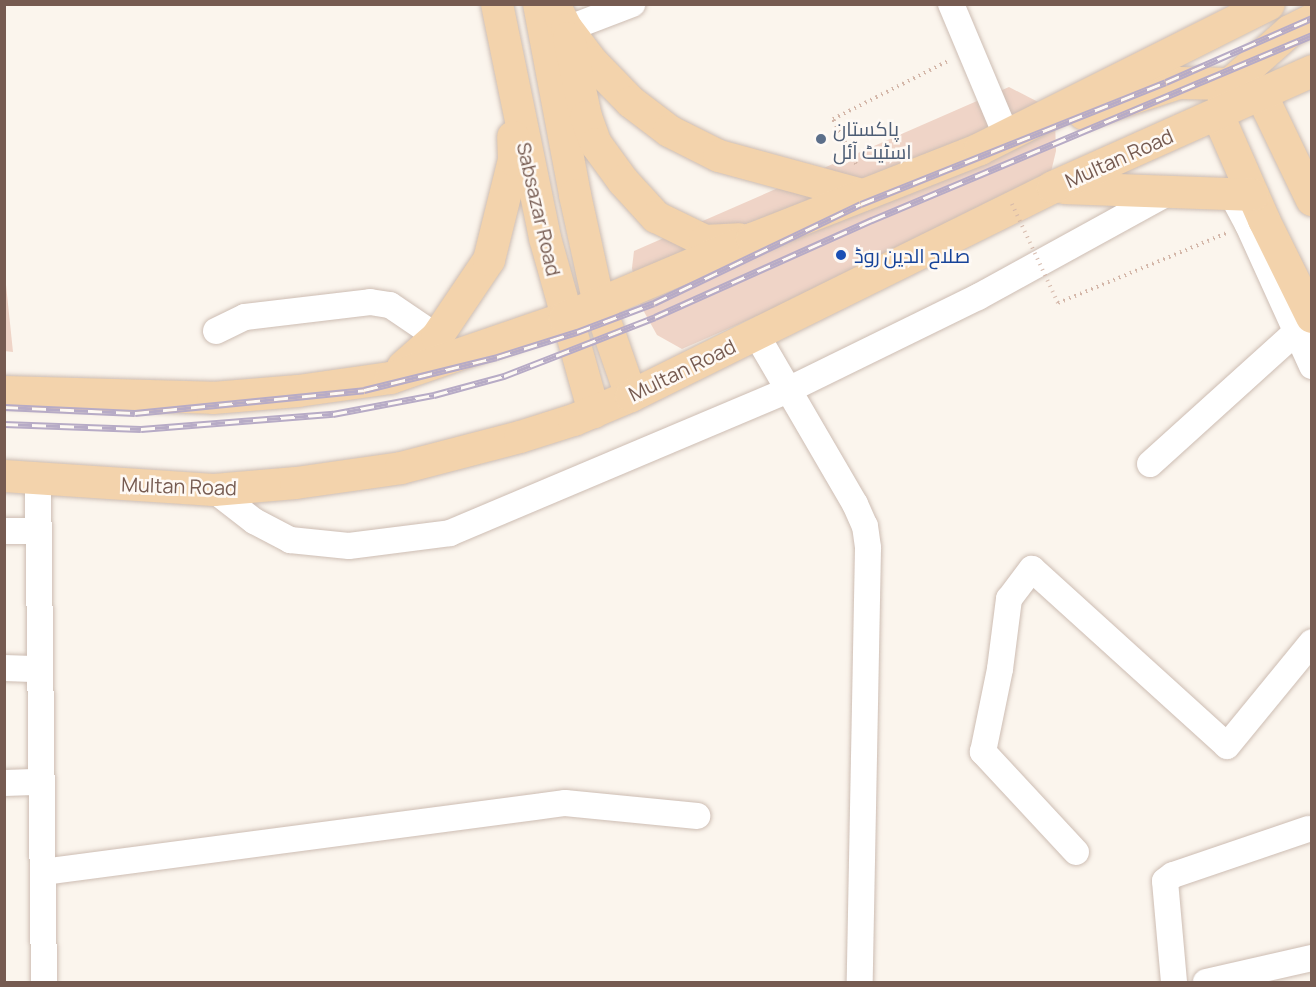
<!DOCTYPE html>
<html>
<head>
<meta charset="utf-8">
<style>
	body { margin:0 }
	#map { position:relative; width:1316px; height:987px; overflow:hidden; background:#fbf5ed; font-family:Manrope,Cairo,sans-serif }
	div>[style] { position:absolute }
	.building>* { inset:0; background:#efd4c7 }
	.path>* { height:4px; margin-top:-2px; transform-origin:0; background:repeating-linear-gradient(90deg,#d4b7a9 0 1.5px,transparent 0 6px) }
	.roads { filter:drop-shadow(0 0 2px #cdbdb3) drop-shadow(0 0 2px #cdbdb3) }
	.minor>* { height:26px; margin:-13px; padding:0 13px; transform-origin:13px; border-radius:13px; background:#fff }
	.major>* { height:32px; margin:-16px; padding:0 16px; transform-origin:16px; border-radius:16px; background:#f3d3ac }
	.rail>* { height:7px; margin-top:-3.5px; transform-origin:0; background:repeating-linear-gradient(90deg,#fef9f4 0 14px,#b7abc6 0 28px); box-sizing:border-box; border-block:2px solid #b7abc6 }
	.path-bridge>* { height:4px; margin-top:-2px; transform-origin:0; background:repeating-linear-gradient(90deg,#d4b7a9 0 1.5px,transparent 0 6px) }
	.dots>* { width:16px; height:16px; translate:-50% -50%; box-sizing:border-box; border:3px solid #fef9f4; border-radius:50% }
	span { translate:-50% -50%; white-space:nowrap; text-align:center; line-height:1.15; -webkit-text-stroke:5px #fef9f4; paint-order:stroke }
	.service-label { font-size:20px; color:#4e5e75 }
	.left { translate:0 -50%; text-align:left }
	.street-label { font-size:20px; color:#765b51 }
	.transit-label { font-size:20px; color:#164399 }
	.frame { position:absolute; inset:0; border:6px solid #765b51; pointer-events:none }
</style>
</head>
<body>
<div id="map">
	<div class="building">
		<i style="clip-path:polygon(1009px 87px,1042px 104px,1055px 122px,1056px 151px,1050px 176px,1012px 204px,682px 349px,657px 335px,637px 299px,632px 268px,634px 251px)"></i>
		<i style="clip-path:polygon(4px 285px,6px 285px,13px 352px,4px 351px)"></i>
	</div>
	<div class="path">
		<i style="left:856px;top:164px;width:51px;rotate:-117.1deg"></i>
		<i style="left:833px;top:119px;width:131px;rotate:-26.8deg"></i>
		<i style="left:1058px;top:303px;width:183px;rotate:-22.5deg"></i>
	</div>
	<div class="roads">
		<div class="minor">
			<i style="left:951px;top:4px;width:142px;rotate:67.2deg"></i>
			<i style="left:567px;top:29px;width:70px;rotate:-21deg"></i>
			<i style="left:1232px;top:195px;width:34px;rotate:62deg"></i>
			<i style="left:1248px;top:225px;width:155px;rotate:65.6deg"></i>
			<i style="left:216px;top:331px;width:32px;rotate:-26deg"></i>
			<i style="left:245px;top:317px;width:126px;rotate:-6.8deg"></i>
			<i style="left:370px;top:302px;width:20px;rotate:9deg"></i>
			<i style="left:390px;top:305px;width:57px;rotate:34.2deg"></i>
			<i style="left:756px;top:334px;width:197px;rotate:59.8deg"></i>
			<i style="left:855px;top:504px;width:24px;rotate:66deg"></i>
			<i style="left:865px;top:526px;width:22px;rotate:82deg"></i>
			<i style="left:868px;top:548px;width:434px;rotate:91.1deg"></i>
			<i style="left:1150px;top:464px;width:197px;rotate:-42.1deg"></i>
			<i style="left:38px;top:479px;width:503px;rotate:89.32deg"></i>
			<i style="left:214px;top:490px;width:51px;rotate:37.8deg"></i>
			<i style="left:254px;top:521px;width:41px;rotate:27.8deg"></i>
			<i style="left:290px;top:540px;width:59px;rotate:5.8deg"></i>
			<i style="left:349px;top:546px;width:102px;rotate:-7.3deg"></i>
			<i style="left:450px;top:533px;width:367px;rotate:-22.9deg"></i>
			<i style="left:788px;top:390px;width:212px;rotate:-26.1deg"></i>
			<i style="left:978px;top:297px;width:220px;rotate:-28.8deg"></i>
			<i style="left:4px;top:531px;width:35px"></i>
			<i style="left:4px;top:668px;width:36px;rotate:2deg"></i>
			<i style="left:4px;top:783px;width:38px;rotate:-2deg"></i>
			<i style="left:1076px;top:852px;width:137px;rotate:-132.9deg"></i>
			<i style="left:983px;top:752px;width:85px;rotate:-78.4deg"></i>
			<i style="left:1000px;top:669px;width:71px;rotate:-82.7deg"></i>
			<i style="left:1009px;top:599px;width:38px;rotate:-53deg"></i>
			<i style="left:1032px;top:569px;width:263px;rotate:42.2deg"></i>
			<i style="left:1227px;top:746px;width:134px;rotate:-50.7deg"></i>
			<i style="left:43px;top:872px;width:527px;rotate:-7.53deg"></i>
			<i style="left:565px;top:803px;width:133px;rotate:5.6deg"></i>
			<i style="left:1174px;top:982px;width:101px;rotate:-95.1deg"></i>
			<i style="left:1165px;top:881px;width:10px;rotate:-37deg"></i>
			<i style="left:1173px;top:875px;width:143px;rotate:-18.8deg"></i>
			<i style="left:1206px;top:982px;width:109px;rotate:-12.8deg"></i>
		</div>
		<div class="major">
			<i style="left:497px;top:4px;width:239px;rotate:78.4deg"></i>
			<i style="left:545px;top:238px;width:181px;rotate:74.3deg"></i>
			<i style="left:539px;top:4px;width:194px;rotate:79.3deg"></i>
			<i style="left:575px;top:195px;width:112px;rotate:77.6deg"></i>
			<i style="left:599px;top:304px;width:97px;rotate:70.8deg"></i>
			<i style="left:554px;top:4px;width:28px;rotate:63deg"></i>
			<i style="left:567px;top:29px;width:41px;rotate:52.9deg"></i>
			<i style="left:592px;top:62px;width:56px;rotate:45.7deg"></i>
			<i style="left:631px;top:102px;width:48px;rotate:37.3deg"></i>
			<i style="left:669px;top:131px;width:56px;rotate:26.6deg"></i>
			<i style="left:719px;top:156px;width:149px;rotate:15.2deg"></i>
			<i style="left:569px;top:38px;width:81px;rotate:77.9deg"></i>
			<i style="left:586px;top:117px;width:29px;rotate:70deg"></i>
			<i style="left:596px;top:144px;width:46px;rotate:53.9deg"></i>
			<i style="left:623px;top:181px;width:49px;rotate:47.5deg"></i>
			<i style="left:656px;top:217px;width:55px;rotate:26.1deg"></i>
			<i style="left:705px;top:241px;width:34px;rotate:-3deg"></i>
			<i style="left:1260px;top:92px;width:120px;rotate:64.3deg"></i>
			<i style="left:1224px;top:100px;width:17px;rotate:-69deg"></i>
			<i style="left:1230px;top:84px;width:80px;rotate:-41.5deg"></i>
			<i style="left:1290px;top:31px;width:25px;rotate:-27deg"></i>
			<i style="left:1084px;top:114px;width:100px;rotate:-18.1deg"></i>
			<i style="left:1179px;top:83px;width:51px;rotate:1.1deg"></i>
			<i style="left:1230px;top:84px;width:31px;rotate:15deg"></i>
			<i style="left:1218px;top:115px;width:115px;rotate:66.3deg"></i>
			<i style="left:1264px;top:220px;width:108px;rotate:63.7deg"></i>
			<i style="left:1065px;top:188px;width:188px;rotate:2.1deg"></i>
			<i style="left:403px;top:367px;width:45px;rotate:-41.4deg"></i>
			<i style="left:437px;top:337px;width:93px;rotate:-56deg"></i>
			<i style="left:489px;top:260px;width:103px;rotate:-76deg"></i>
			<i style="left:514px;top:160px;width:23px;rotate:-92deg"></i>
			<i style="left:4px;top:392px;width:209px;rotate:1.6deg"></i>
			<i style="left:213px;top:398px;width:85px;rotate:-4.7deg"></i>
			<i style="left:298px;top:391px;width:94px;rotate:-8deg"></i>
			<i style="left:391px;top:378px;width:184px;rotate:-19deg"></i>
			<i style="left:565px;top:318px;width:203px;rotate:-22.9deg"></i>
			<i style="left:752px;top:239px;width:245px;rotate:-21.5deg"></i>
			<i style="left:980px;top:149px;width:323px;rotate:-26.6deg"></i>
			<i style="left:4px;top:476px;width:210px;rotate:3.8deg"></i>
			<i style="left:214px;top:490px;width:82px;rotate:-4.9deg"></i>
			<i style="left:296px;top:483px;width:106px;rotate:-8.1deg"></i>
			<i style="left:401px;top:468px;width:123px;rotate:-14.6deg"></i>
			<i style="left:520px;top:437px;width:57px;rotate:-17.5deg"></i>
			<i style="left:574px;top:420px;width:62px;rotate:-22.8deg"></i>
			<i style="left:631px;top:396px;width:471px;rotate:-26.3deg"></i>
			<i style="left:1053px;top:187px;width:284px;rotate:-24.1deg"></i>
		</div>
	</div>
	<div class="rail">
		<i style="left:4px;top:407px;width:131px;rotate:2.6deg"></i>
		<i style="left:135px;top:413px;width:230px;rotate:-5.7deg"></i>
		<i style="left:364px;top:390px;width:137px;rotate:-13.9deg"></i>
		<i style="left:497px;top:357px;width:84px;rotate:-17.4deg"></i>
		<i style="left:577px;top:332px;width:82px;rotate:-20.6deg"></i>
		<i style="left:654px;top:303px;width:229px;rotate:-25.6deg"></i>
		<i style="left:861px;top:204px;width:328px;rotate:-21.8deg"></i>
		<i style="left:1166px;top:82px;width:159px;rotate:-23.7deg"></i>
		<i style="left:4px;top:424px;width:137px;rotate:2.1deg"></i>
		<i style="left:141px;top:429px;width:193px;rotate:-4.5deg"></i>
		<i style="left:333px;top:414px;width:103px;rotate:-10.7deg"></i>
		<i style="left:434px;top:395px;width:73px;rotate:-15.2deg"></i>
		<i style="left:504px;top:376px;width:162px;rotate:-21.3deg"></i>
		<i style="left:655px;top:317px;width:238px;rotate:-24.1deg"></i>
		<i style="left:872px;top:220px;width:477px;rotate:-22.8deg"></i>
	</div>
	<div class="path-bridge">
		<i style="left:1012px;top:204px;width:109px;rotate:65.1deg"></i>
	</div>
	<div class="dots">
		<i style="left:821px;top:139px;background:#5c6f8a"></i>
		<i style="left:841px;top:255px;background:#1a4fb4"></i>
	</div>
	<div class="service-label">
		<span class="left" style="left:833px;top:140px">پاکستان<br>اسٹیٹ آئل</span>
	</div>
	<div class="street-label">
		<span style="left:1119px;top:158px;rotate:-24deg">Multan Road</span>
		<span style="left:539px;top:209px;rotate:77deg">Sabsazar Road</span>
		<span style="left:682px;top:370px;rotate:-26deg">Multan Road</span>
		<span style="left:179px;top:486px;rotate:2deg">Multan Road</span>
	</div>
	<div class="transit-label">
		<span class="left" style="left:854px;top:255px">صلاح الدین روڈ</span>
	</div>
	<div class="frame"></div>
</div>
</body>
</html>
